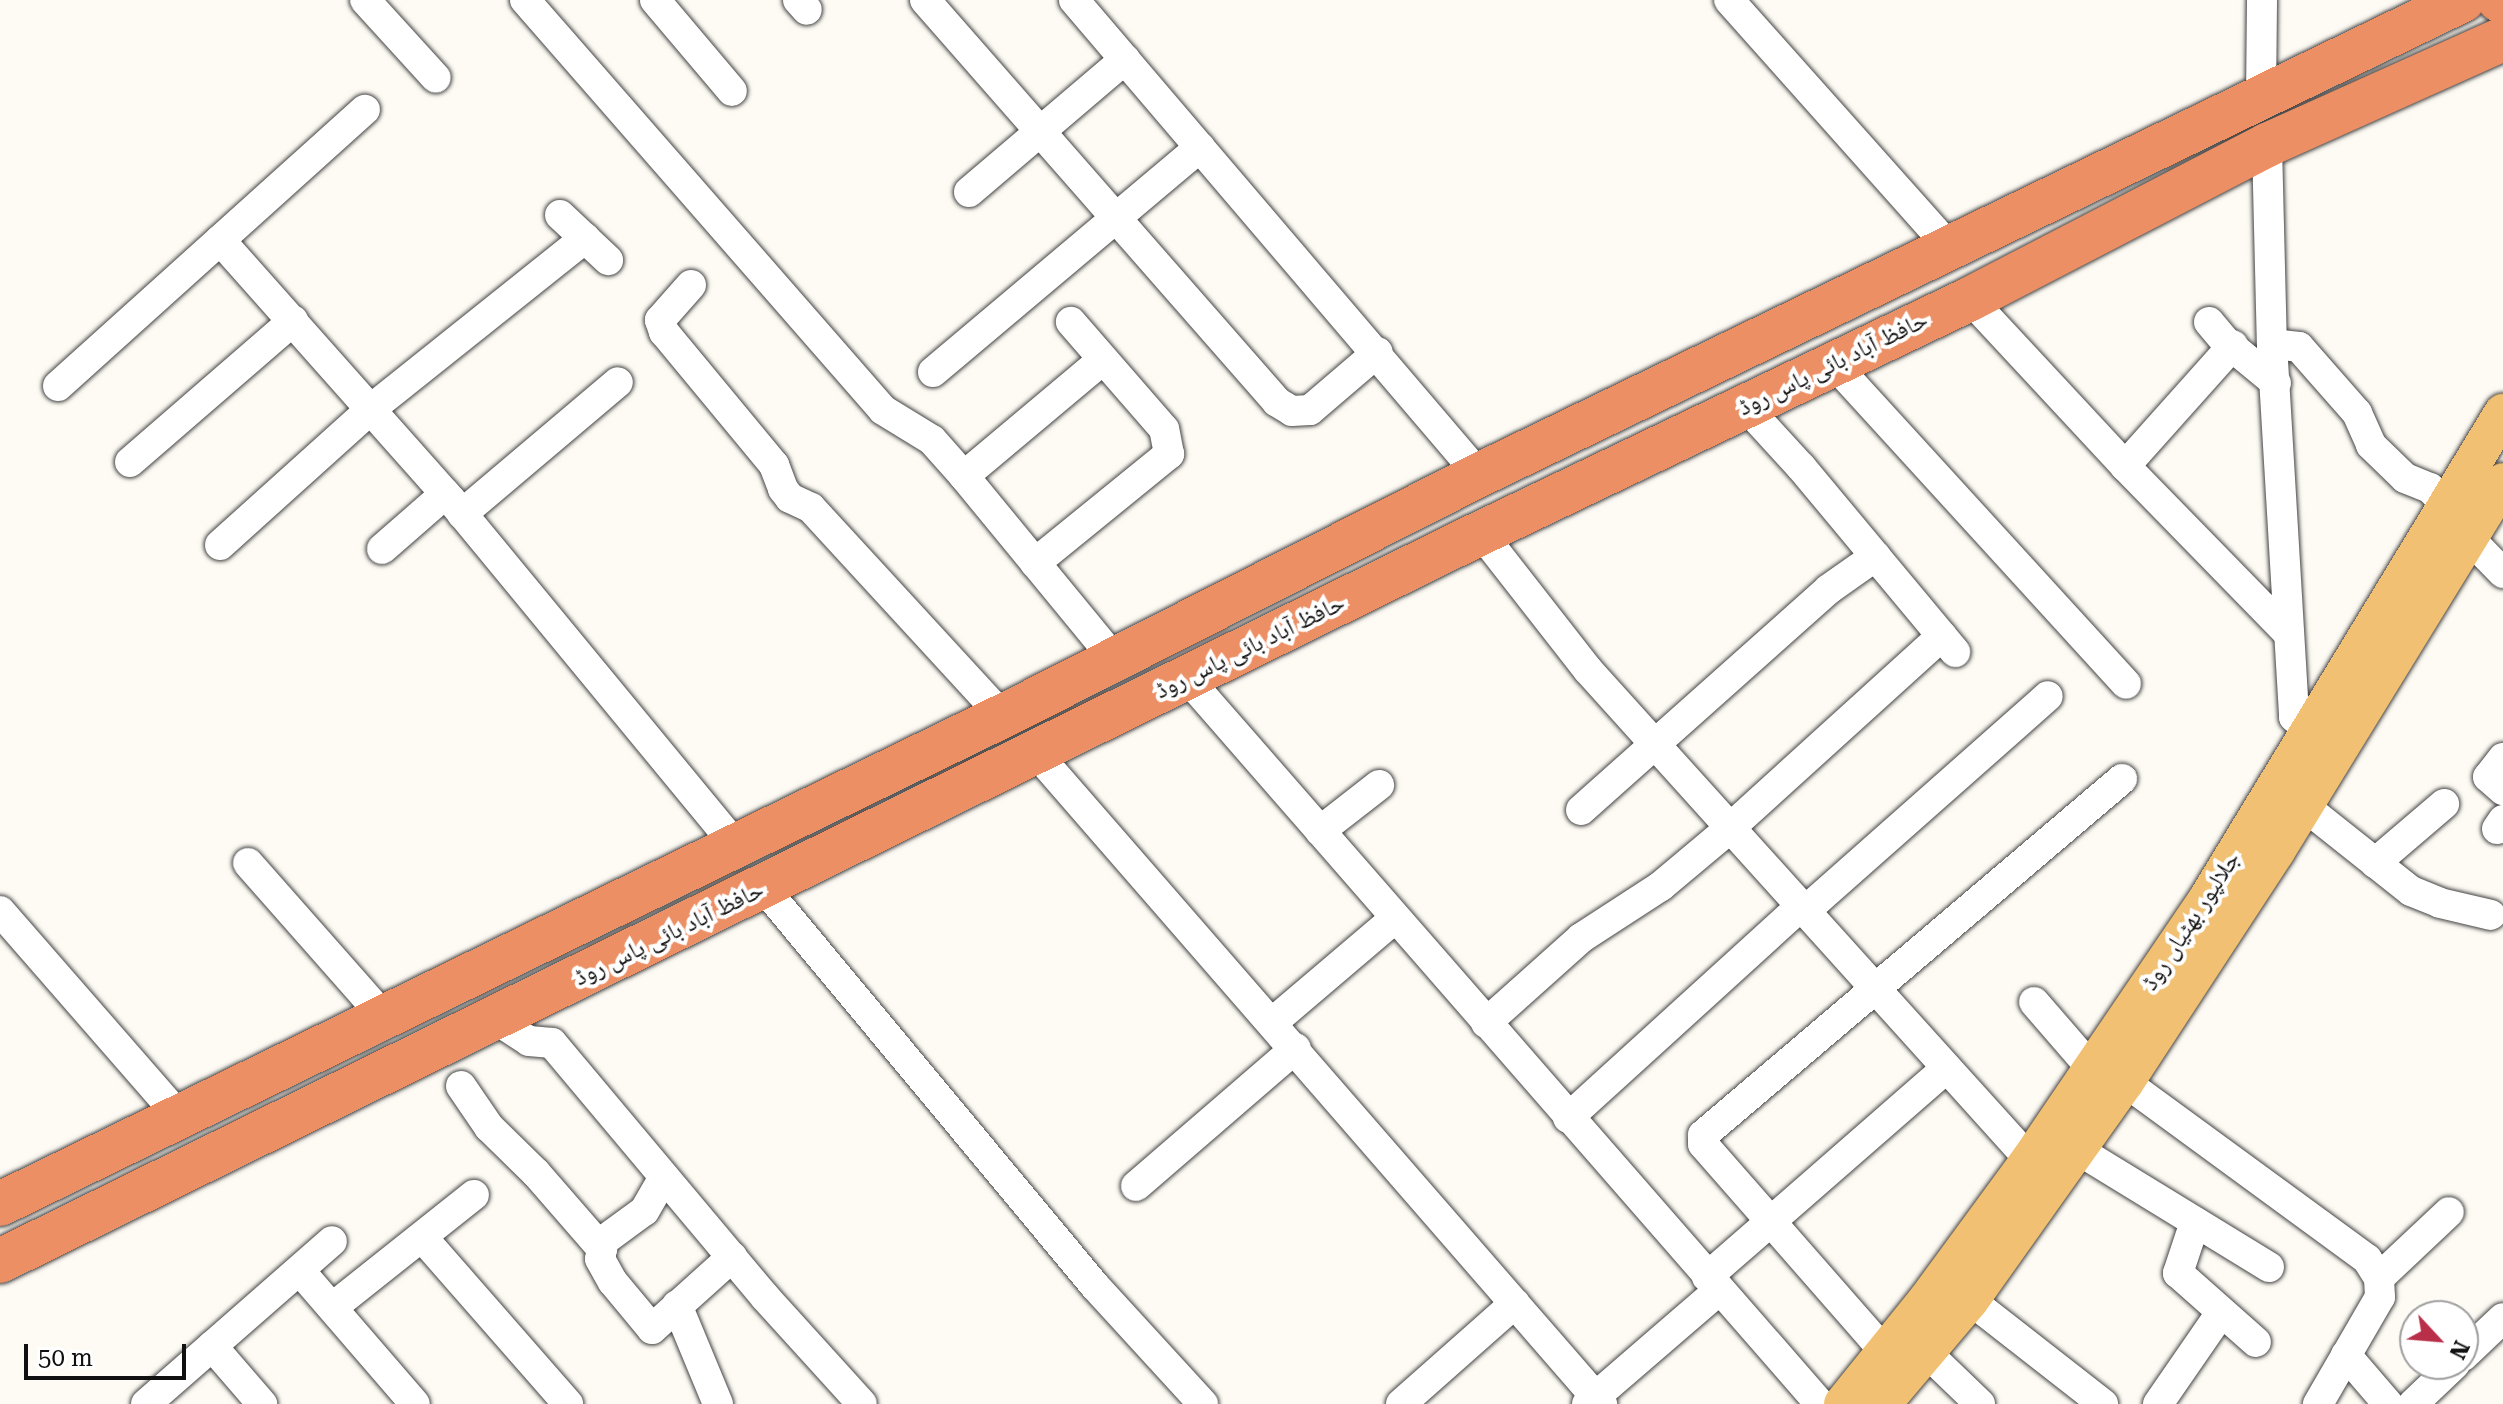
<!DOCTYPE html>
<html>
<head>
<meta charset="utf-8">
<style>
	body { margin:0 }
	#map { position:relative; width:2503px; height:1404px; overflow:hidden; background:#fefbf4; font-family:"Roboto Serif","Noto Naskh Arabic",serif }
	div>[style] { position:absolute }
	.roads { filter:drop-shadow(0 0 2px #434343) drop-shadow(0 0 2px #434343) }
	.minor>* { height:30px; margin:-15px; padding:0 15px; transform-origin:15px; border-radius:15px; background:#fff }
	.major>* { height:38px; margin:-19px; padding:0 19px; transform-origin:19px; border-radius:19px; background:#f1c072 }
	.highway>* { height:44px; margin:-22px; padding:0 22px; transform-origin:22px; border-radius:22px; background:#ec8f64 }
	span { translate:-50% -50%; white-space:nowrap; text-align:center; line-height:1.15; -webkit-text-stroke:8px #fff; paint-order:stroke }
	.street-label { font-size:24px; color:#101010 }
	.north { position:absolute; left:2399px; top:1300px; width:80px; height:80px; box-sizing:border-box; background:#fff; border:2px solid #9f9f9f; border-radius:50%; rotate:116deg; font-size:22px; font-weight:700; line-height:32px; text-align:center; color:#101010 }
	.north::after { content:''; display:block; margin:auto; width:28px; height:36px; background:#b92f49; clip-path:polygon(50% 0,100% 100%,50% 72%,0 100%) }
	.scale { position:absolute; left:24px; top:1344px; width:162px; height:36px; box-sizing:border-box; border:4px solid #101010; border-top:0; padding-left:10px; font-size:24px; line-height:28px; white-space:nowrap; color:#101010; -webkit-text-stroke:6px #fff; paint-order:stroke }
</style>
</head>
<body>
<div id="map">
	<div class="roads">
		<div class="minor">
			<i style="left:365px;top:0;width:105px;rotate:47.7deg"></i>
			<i style="left:525px;top:0;width:544px;rotate:48.87deg"></i>
			<i style="left:883px;top:410px;width:57px;rotate:31.5deg"></i>
			<i style="left:932px;top:440px;width:48px;rotate:48.4deg"></i>
			<i style="left:964px;top:476px;width:238px;rotate:50.6deg"></i>
			<i style="left:655px;top:0;width:119px;rotate:49.8deg"></i>
			<i style="left:798px;top:0;width:13px;rotate:48deg"></i>
			<i style="left:925px;top:0;width:534px;rotate:48.79deg"></i>
			<i style="left:1277px;top:402px;width:17px;rotate:31deg"></i>
			<i style="left:1292px;top:411px;width:18px;rotate:-3deg"></i>
			<i style="left:1310px;top:410px;width:89px;rotate:-40.5deg"></i>
			<i style="left:1074px;top:0;width:624px;rotate:49.55deg"></i>
			<i style="left:1729px;top:0;width:334px;rotate:48.3deg"></i>
			<i style="left:2261px;top:97px;width:97px;rotate:-89.4deg"></i>
			<i style="left:2267px;top:145px;width:199px;rotate:88.6deg"></i>
			<i style="left:2272px;top:344px;width:374px;rotate:86.6deg"></i>
			<i style="left:2294px;top:717px;width:23px;rotate:34deg"></i>
			<i style="left:969px;top:192px;width:205px;rotate:-40.4deg"></i>
			<i style="left:560px;top:215px;width:66px;rotate:43.2deg"></i>
			<i style="left:220px;top:240px;width:348px;rotate:48.4deg"></i>
			<i style="left:451px;top:500px;width:448px;rotate:50.5deg"></i>
			<i style="left:691px;top:285px;width:47px;rotate:131.5deg"></i>
			<i style="left:660px;top:320px;width:13px;rotate:72deg"></i>
			<i style="left:664px;top:332px;width:173px;rotate:50.4deg"></i>
			<i style="left:774px;top:465px;width:26px;rotate:69deg"></i>
			<i style="left:783px;top:489px;width:11px;rotate:52deg"></i>
			<i style="left:790px;top:498px;width:23px;rotate:25deg"></i>
			<i style="left:811px;top:508px;width:284px;rotate:47.4deg"></i>
			<i style="left:1970px;top:299px;width:228px;rotate:47.1deg"></i>
			<i style="left:2125px;top:466px;width:233px;rotate:45.7deg"></i>
			<i style="left:2209px;top:322px;width:25px;rotate:50deg"></i>
			<i style="left:2225px;top:341px;width:66px;rotate:39.5deg"></i>
			<i style="left:2272px;top:344px;width:27px;rotate:6deg"></i>
			<i style="left:2299px;top:347px;width:88px;rotate:48.7deg"></i>
			<i style="left:2357px;top:413px;width:35px;rotate:66deg"></i>
			<i style="left:2371px;top:445px;width:47px;rotate:44.1deg"></i>
			<i style="left:2405px;top:478px;width:27px;rotate:22deg"></i>
			<i style="left:2430px;top:488px;width:23px;rotate:47deg"></i>
			<i style="left:1834px;top:364px;width:433px;rotate:47.6deg"></i>
			<i style="left:933px;top:372px;width:349px;rotate:-40.1deg"></i>
			<i style="left:58px;top:386px;width:413px;rotate:-42deg"></i>
			<i style="left:1746px;top:407px;width:81px;rotate:47.5deg"></i>
			<i style="left:1801px;top:467px;width:241px;rotate:50.2deg"></i>
			<i style="left:130px;top:462px;width:216px;rotate:-40.9deg"></i>
			<i style="left:2125px;top:466px;width:162px;rotate:-48.2deg"></i>
			<i style="left:964px;top:476px;width:179px;rotate:-40deg"></i>
			<i style="left:462px;top:514px;width:204px;rotate:-40.2deg"></i>
			<i style="left:1481px;top:533px;width:174px;rotate:52deg"></i>
			<i style="left:1588px;top:670px;width:660px;rotate:47.95deg"></i>
			<i style="left:2469px;top:538px;width:49px;rotate:45.8deg"></i>
			<i style="left:220px;top:545px;width:203px;rotate:-42deg"></i>
			<i style="left:371px;top:409px;width:274px;rotate:-38.6deg"></i>
			<i style="left:382px;top:549px;width:84px;rotate:-41.1deg"></i>
			<i style="left:1035px;top:563px;width:173px;rotate:-39.1deg"></i>
			<i style="left:1169px;top:454px;width:25px;rotate:-101deg"></i>
			<i style="left:1164px;top:429px;width:142px;rotate:-131deg"></i>
			<i style="left:1187px;top:678px;width:963px;rotate:48.91deg"></i>
			<i style="left:1036px;top:753px;width:863px;rotate:49deg"></i>
			<i style="left:2503px;top:758px;width:24px;rotate:128deg"></i>
			<i style="left:2488px;top:777px;width:20px;rotate:41deg"></i>
			<i style="left:2304px;top:806px;width:137px;rotate:38.5deg"></i>
			<i style="left:2411px;top:891px;width:31px;rotate:22deg"></i>
			<i style="left:2440px;top:903px;width:52px;rotate:13.2deg"></i>
			<i style="left:1581px;top:810px;width:332px;rotate:-41.7deg"></i>
			<i style="left:1829px;top:589px;width:57px;rotate:-35.1deg"></i>
			<i style="left:2497px;top:829px;width:11px;rotate:-56deg"></i>
			<i style="left:1320px;top:831px;width:75px;rotate:-37.9deg"></i>
			<i style="left:248px;top:863px;width:205px;rotate:48.6deg"></i>
			<i style="left:2375px;top:863px;width:91px;rotate:-40.5deg"></i>
			<i style="left:764px;top:888px;width:518px;rotate:50.25deg"></i>
			<i style="left:1095px;top:1286px;width:160px;rotate:47.5deg"></i>
			<i style="left:0;top:911px;width:274px;rotate:48.9deg"></i>
			<i style="left:1805px;top:911px;width:324px;rotate:-41.5deg"></i>
			<i style="left:2034px;top:1002px;width:89px;rotate:49.1deg"></i>
			<i style="left:495px;top:1019px;width:40px;rotate:32.9deg"></i>
			<i style="left:529px;top:1041px;width:23px;rotate:5deg"></i>
			<i style="left:552px;top:1043px;width:331px;rotate:50deg"></i>
			<i style="left:765px;top:1297px;width:144px;rotate:47.8deg"></i>
			<i style="left:1273px;top:1022px;width:160px;rotate:-40.4deg"></i>
			<i style="left:1486px;top:1023px;width:127px;rotate:-41.8deg"></i>
			<i style="left:1581px;top:938px;width:95px;rotate:-33deg"></i>
			<i style="left:1661px;top:886px;width:90px;rotate:-40deg"></i>
			<i style="left:1730px;top:828px;width:286px;rotate:-42.2deg"></i>
			<i style="left:2125px;top:1082px;width:300px;rotate:36.2deg"></i>
			<i style="left:2367px;top:1259px;width:22px;rotate:58deg"></i>
			<i style="left:2379px;top:1278px;width:19px;rotate:87deg"></i>
			<i style="left:2380px;top:1297px;width:124px;rotate:120.1deg"></i>
			<i style="left:461px;top:1086px;width:50px;rotate:55.7deg"></i>
			<i style="left:489px;top:1127px;width:66px;rotate:44.4deg"></i>
			<i style="left:536px;top:1173px;width:101px;rotate:49deg"></i>
			<i style="left:1568px;top:1118px;width:315px;rotate:-42.3deg"></i>
			<i style="left:2078px;top:1150px;width:224px;rotate:31.5deg"></i>
			<i style="left:664px;top:1177px;width:39px;rotate:120deg"></i>
			<i style="left:644px;top:1211px;width:51px;rotate:143.8deg"></i>
			<i style="left:603px;top:1241px;width:18px;rotate:99deg"></i>
			<i style="left:600px;top:1259px;width:26px;rotate:61deg"></i>
			<i style="left:613px;top:1282px;width:61px;rotate:50.3deg"></i>
			<i style="left:652px;top:1329px;width:108px;rotate:-42deg"></i>
			<i style="left:1136px;top:1186px;width:211px;rotate:-40.8deg"></i>
			<i style="left:2195px;top:1222px;width:54px;rotate:108.4deg"></i>
			<i style="left:2178px;top:1273px;width:104px;rotate:41.5deg"></i>
			<i style="left:422px;top:1237px;width:222px;rotate:48.8deg"></i>
			<i style="left:301px;top:1272px;width:174px;rotate:49.2deg"></i>
			<i style="left:1707px;top:1277px;width:318px;rotate:-41.1deg"></i>
			<i style="left:2379px;top:1278px;width:96px;rotate:-43.3deg"></i>
			<i style="left:1970px;top:1300px;width:169px;rotate:38deg"></i>
			<i style="left:677px;top:1305px;width:107px;rotate:67.5deg"></i>
			<i style="left:333px;top:1307px;width:180px;rotate:-38.5deg"></i>
			<i style="left:212px;top:1346px;width:77px;rotate:49.2deg"></i>
			<i style="left:1885px;top:1352px;width:276px;rotate:-131.2deg"></i>
			<i style="left:1703px;top:1144px;width:9px;rotate:-90deg"></i>
			<i style="left:1703px;top:1135px;width:550px;rotate:-40.35deg"></i>
			<i style="left:1926px;top:1352px;width:75px;rotate:43.9deg"></i>
			<i style="left:2346px;top:1355px;width:65px;rotate:49.4deg"></i>
			<i style="left:2463px;top:1356px;width:55px;rotate:-43.5deg"></i>
			<i style="left:146px;top:1404px;width:247px;rotate:-41.2deg"></i>
			<i style="left:1401px;top:1404px;width:152px;rotate:-41.5deg"></i>
			<i style="left:1587px;top:1404px;width:174px;rotate:-40.8deg"></i>
			<i style="left:2158px;top:1404px;width:109px;rotate:-55.4deg"></i>
			<i style="left:2413px;top:1404px;width:58px;rotate:-43.6deg"></i>
		</div>
		<div class="major">
			<i style="left:1843px;top:1404px;width:134px;rotate:-51.1deg"></i>
			<i style="left:1927px;top:1300px;width:174px;rotate:-53.7deg"></i>
			<i style="left:2030px;top:1160px;width:317px;rotate:-55.8deg"></i>
			<i style="left:2208px;top:898px;width:568px;rotate:-58.69deg"></i>
			<i style="left:1882px;top:1404px;width:136px;rotate:-49.8deg"></i>
			<i style="left:1970px;top:1300px;width:267px;rotate:-54.6deg"></i>
			<i style="left:2125px;top:1082px;width:276px;rotate:-56.8deg"></i>
			<i style="left:2276px;top:851px;width:433px;rotate:-58.4deg"></i>
		</div>
		<div class="highway">
			<i style="left:2499px;top:0;width:4px;rotate:27deg"></i>
			<i style="left:0;top:1204px;width:1124px;rotate:-25.95deg"></i>
			<i style="left:1011px;top:712px;width:525px;rotate:-26.86deg"></i>
			<i style="left:1479px;top:475px;width:1093px;rotate:-25.77deg"></i>
			<i style="left:0;top:1261px;width:1650px;rotate:-26.18deg"></i>
			<i style="left:1481px;top:533px;width:542px;rotate:-25.57deg"></i>
			<i style="left:1970px;top:299px;width:335px;rotate:-27.4deg"></i>
			<i style="left:2267px;top:145px;width:259px;rotate:-24.2deg"></i>
		</div>
	</div>
	<div class="street-label">
		<span style="left:1833px;top:364px;rotate:-26deg">حافظ آباد بائی پاس روڈ</span>
		<span style="left:1250px;top:647px;rotate:-26deg">حافظ آباد بائی پاس روڈ</span>
		<span style="left:2191px;top:921px;rotate:-57deg">جلالپور بھٹیاں روڈ</span>
		<span style="left:669px;top:934px;rotate:-26deg">حافظ آباد بائی پاس روڈ</span>
	</div>
	<div class="north">N</div>
	<div class="scale">50 m</div>
</div>
</body>
</html>
